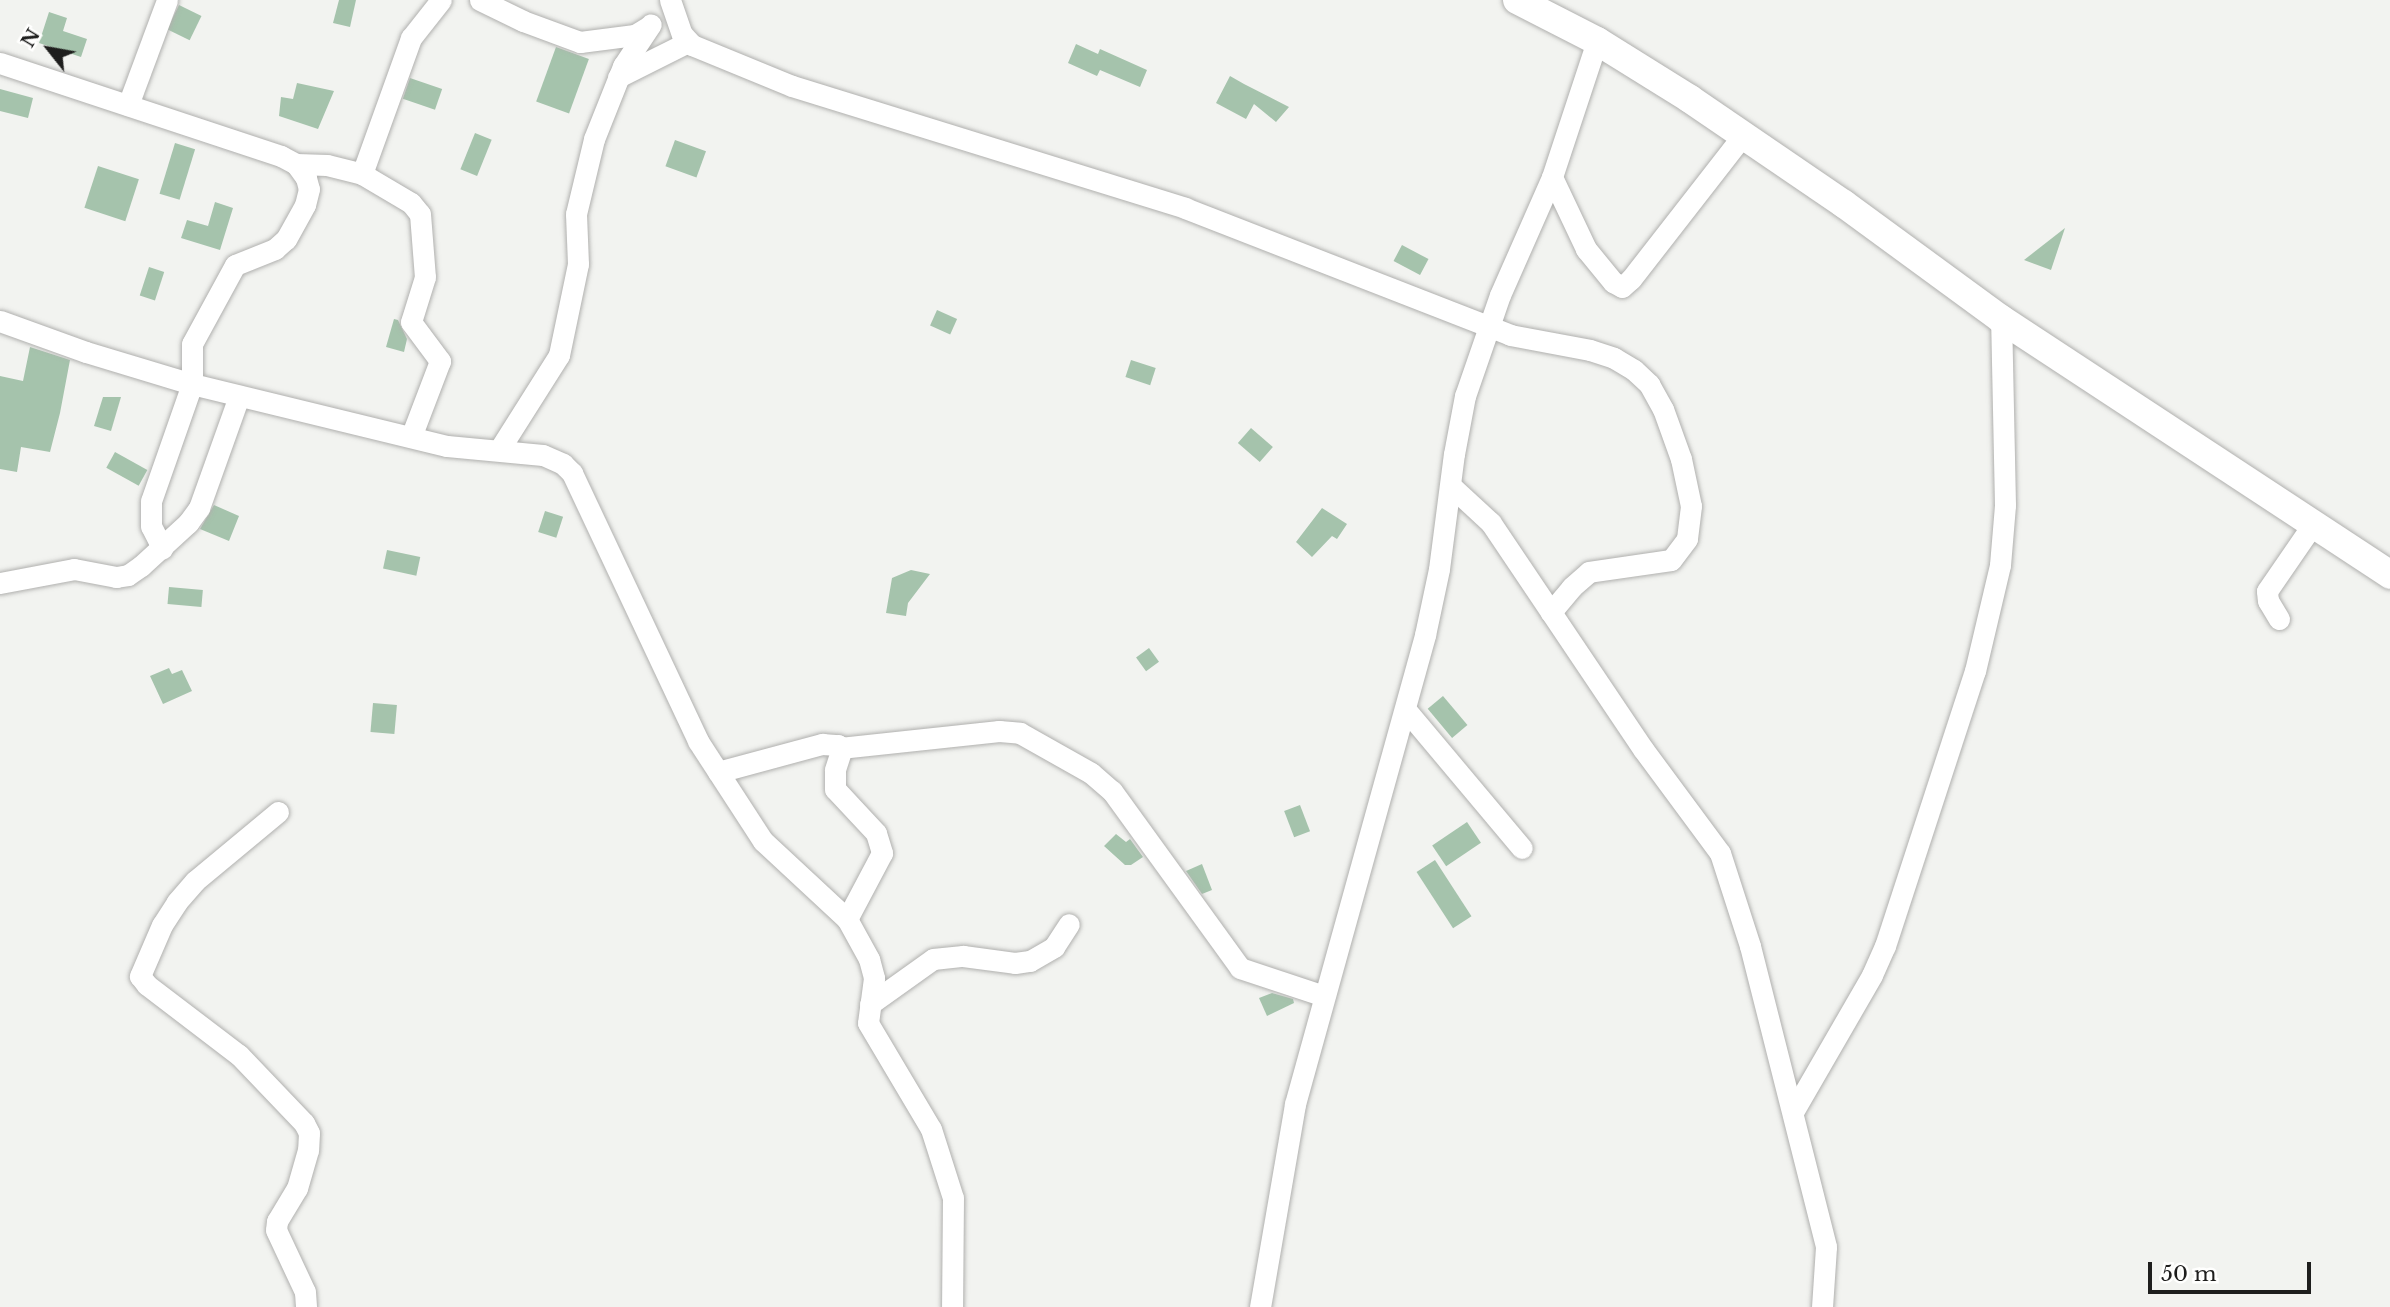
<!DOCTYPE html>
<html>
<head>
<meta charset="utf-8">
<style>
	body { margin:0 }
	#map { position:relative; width:2390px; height:1307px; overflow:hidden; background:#f2f3f0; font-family:"Libre Baskerville",serif }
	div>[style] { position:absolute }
	.building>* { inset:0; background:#a5c3ac; transform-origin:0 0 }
	.roads { filter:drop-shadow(0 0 2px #b0b0ae) drop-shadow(0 0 2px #b0b0ae) }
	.minor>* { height:21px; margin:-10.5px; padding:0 10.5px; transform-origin:10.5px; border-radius:10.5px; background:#fff }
	.tertiary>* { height:28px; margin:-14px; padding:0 14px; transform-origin:14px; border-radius:14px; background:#fff }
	span { translate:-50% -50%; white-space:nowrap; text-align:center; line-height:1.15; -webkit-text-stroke:7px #fffffe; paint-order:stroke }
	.north { position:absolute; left:14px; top:14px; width:70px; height:70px; -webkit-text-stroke:5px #fffffe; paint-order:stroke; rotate:301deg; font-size:19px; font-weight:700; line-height:28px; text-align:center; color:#1e1e1d }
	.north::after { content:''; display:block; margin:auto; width:24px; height:32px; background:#1e1e1d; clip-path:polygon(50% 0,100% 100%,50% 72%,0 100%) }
	.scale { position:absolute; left:2148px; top:1262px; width:163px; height:32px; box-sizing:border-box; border:4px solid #1e1e1d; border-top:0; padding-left:9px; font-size:21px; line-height:24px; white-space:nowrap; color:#1e1e1d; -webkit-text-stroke:5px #fffffe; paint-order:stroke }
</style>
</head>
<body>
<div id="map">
	<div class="building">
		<i style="clip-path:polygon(339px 0,356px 0,350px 27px,333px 23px)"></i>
		<i style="left:179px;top:5px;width:25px;height:27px;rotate:26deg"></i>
		<i style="clip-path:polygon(49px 12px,67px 18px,63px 31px,87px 39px,81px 57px,39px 43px)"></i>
		<i style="clip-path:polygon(1076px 44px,1098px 54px,1100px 49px,1147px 70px,1140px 87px,1100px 70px,1097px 76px,1068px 63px)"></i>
		<i style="left:556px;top:47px;width:35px;height:58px;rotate:20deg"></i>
		<i style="clip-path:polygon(1230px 76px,1244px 84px,1289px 107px,1276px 122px,1254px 104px,1246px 119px,1216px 103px)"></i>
		<i style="left:410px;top:78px;width:34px;height:22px;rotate:19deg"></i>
		<i style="clip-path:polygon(297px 83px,334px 91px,318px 129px,279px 116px,281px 97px,293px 99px)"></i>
		<i style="clip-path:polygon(0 89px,33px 98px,28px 118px,0 111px)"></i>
		<i style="left:475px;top:133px;width:18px;height:39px;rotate:22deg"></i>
		<i style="left:675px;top:140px;width:33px;height:28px;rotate:20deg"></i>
		<i style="left:175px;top:143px;width:21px;height:53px;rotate:17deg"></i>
		<i style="left:98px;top:166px;width:43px;height:44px;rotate:18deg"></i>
		<i style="clip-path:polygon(215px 202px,233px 208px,220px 250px,181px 238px,187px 220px,208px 226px)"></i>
		<i style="clip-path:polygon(2065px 228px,2051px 270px,2024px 260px)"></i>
		<i style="left:1402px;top:245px;width:30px;height:18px;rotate:28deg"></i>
		<i style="left:149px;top:267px;width:16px;height:30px;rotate:18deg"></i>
		<i style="left:937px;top:310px;width:22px;height:17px;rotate:24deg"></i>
		<i style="clip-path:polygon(394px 319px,398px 320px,407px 339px,404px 352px,386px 347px)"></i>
		<i style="clip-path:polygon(30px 347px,70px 360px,60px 413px,50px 452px,21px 447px,17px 472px,0 469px,0 376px,23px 381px)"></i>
		<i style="left:1131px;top:360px;width:26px;height:18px;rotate:18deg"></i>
		<i style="clip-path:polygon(103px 397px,121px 397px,111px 431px,94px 426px)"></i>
		<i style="left:1251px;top:428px;width:29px;height:20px;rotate:41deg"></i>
		<i style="left:115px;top:452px;width:37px;height:18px;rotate:29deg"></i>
		<i style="clip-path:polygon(214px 505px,239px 516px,229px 541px,200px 529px)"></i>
		<i style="clip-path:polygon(1322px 508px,1347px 524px,1337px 539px,1332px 536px,1312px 557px,1296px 542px)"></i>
		<i style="left:545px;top:511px;width:19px;height:22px;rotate:18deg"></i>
		<i style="left:387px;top:550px;width:34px;height:19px;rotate:12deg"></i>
		<i style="clip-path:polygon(911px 570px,930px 574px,908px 603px,906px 616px,886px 613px,892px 578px)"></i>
		<i style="left:169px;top:587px;width:34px;height:17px;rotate:5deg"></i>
		<i style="left:1149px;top:648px;width:17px;height:16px;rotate:54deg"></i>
		<i style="clip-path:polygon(169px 668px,172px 674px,182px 670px,192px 691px,163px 704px,150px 676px)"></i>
		<i style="left:1443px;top:696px;width:38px;height:20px;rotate:50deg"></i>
		<i style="left:373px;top:703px;width:24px;height:29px;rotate:5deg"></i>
		<i style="left:1300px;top:805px;width:28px;height:17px;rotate:69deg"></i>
		<i style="left:1467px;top:822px;width:25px;height:42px;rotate:56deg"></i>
		<i style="clip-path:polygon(1116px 834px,1126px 842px,1130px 839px,1143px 857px,1131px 865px,1125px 865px,1104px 846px)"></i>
		<i style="left:1435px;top:860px;width:67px;height:22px;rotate:57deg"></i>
		<i style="clip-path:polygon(1202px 864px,1212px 890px,1202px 894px,1186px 871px)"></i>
		<i style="clip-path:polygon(1272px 993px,1293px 999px,1294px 1003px,1267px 1016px,1259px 998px)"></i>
	</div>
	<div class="roads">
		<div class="minor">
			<i style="left:480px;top:0;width:48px;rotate:26deg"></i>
			<i style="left:523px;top:21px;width:61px;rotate:20.2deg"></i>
			<i style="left:580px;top:42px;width:55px;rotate:-7.3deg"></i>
			<i style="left:635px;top:35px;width:15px;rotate:-32deg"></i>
			<i style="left:670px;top:0;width:36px;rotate:71deg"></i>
			<i style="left:682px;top:34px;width:15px;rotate:48deg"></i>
			<i style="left:692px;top:45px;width:108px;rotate:22.3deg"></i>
			<i style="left:792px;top:86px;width:412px;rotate:17.2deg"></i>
			<i style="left:1185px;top:208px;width:349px;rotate:21.3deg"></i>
			<i style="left:1510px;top:335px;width:81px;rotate:10.6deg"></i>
			<i style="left:1590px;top:350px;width:25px;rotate:18deg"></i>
			<i style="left:1614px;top:358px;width:23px;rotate:31deg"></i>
			<i style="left:1634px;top:370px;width:21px;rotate:43deg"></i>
			<i style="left:1649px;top:384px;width:29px;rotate:61deg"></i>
			<i style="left:1663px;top:409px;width:53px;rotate:70.2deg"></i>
			<i style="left:1681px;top:459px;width:48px;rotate:78deg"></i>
			<i style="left:1691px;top:506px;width:33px;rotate:97deg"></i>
			<i style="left:1687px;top:539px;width:26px;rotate:127deg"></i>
			<i style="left:1671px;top:560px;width:83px;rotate:171.7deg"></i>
			<i style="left:1589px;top:572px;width:23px;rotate:139deg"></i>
			<i style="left:1572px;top:587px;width:33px;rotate:130deg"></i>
			<i style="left:0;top:63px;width:296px;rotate:18.3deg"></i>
			<i style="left:281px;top:156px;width:17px;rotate:28deg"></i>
			<i style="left:296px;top:164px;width:17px;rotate:54deg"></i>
			<i style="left:306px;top:178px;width:11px;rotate:75deg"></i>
			<i style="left:309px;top:189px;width:16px;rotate:104deg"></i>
			<i style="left:305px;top:205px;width:39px;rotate:119deg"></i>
			<i style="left:286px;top:239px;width:15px;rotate:138deg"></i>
			<i style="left:275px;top:249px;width:43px;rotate:158.2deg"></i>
			<i style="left:235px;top:265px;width:90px;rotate:118.6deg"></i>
			<i style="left:192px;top:344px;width:40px;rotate:90deg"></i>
			<i style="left:192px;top:384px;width:124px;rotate:109.3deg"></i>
			<i style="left:151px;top:501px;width:25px;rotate:90deg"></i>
			<i style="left:151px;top:526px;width:25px;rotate:63deg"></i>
			<i style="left:618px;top:77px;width:78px;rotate:-26.6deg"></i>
			<i style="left:128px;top:105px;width:112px;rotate:-69.6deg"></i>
			<i style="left:296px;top:164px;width:31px;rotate:2deg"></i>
			<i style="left:327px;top:165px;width:36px;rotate:14deg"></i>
			<i style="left:362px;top:174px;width:57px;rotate:30.6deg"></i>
			<i style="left:411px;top:203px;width:14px;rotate:51deg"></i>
			<i style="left:420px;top:214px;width:63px;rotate:85.5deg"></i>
			<i style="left:425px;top:277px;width:47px;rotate:107.3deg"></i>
			<i style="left:411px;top:322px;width:49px;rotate:53.4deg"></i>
			<i style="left:440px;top:361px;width:81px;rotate:110.9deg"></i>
			<i style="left:362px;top:174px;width:145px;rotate:-70.2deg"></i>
			<i style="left:411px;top:38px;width:48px;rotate:-51.7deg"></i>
			<i style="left:1552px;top:177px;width:80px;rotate:64.7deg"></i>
			<i style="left:1586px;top:249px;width:43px;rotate:50.7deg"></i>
			<i style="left:1613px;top:282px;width:10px;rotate:29deg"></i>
			<i style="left:1622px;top:287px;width:12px;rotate:-42deg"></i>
			<i style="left:1631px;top:279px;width:182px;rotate:-52.1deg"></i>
			<i style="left:0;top:321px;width:91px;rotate:19.8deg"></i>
			<i style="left:86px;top:352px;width:111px;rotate:16.8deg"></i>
			<i style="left:192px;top:384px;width:262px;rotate:13.7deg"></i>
			<i style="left:447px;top:446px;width:96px;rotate:5.4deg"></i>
			<i style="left:543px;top:455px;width:22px;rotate:24deg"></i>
			<i style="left:563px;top:464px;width:13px;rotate:45deg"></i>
			<i style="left:572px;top:473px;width:296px;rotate:64.8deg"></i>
			<i style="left:698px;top:741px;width:119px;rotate:57deg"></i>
			<i style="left:763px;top:841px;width:115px;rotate:42.9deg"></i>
			<i style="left:847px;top:919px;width:46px;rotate:61.2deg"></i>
			<i style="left:869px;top:959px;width:20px;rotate:75deg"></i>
			<i style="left:874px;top:978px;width:45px;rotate:97.6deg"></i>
			<i style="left:868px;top:1023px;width:123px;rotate:59.3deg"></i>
			<i style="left:931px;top:1129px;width:72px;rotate:72.3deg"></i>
			<i style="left:953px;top:1198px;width:109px;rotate:90.5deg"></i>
			<i style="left:499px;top:450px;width:112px;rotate:-57.7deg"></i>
			<i style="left:559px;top:355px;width:93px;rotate:-78.2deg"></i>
			<i style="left:578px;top:264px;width:50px;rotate:-92.3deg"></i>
			<i style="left:576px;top:214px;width:77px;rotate:-76.5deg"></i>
			<i style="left:594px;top:139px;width:79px;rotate:-68.3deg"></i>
			<i style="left:623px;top:66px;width:50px;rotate:-56.3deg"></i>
			<i style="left:1451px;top:486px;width:54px;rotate:42.8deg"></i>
			<i style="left:1491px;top:523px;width:272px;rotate:56.1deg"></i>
			<i style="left:1643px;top:749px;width:129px;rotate:53.5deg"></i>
			<i style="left:1720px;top:853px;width:98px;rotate:72.1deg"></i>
			<i style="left:1750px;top:946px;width:310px;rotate:75.8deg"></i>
			<i style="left:1826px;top:1247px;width:60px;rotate:93.8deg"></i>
			<i style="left:0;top:583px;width:75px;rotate:-10.7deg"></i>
			<i style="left:74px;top:569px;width:43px;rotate:10.8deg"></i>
			<i style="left:116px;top:577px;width:12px;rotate:-9deg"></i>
			<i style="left:128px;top:575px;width:16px;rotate:-35deg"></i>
			<i style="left:141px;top:566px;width:64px;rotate:-42.5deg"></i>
			<i style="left:188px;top:523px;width:19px;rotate:-54deg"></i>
			<i style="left:199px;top:508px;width:119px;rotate:-70.3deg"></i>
			<i style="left:2279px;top:619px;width:21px;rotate:-121deg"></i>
			<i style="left:2268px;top:601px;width:10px;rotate:-96deg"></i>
			<i style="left:2267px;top:591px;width:81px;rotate:-55.5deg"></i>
			<i style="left:1406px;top:710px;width:180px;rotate:50deg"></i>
			<i style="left:840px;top:748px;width:160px;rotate:-6.1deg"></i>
			<i style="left:999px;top:731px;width:21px;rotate:5deg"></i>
			<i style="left:1020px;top:733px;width:81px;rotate:29.4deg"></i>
			<i style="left:1091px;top:773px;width:28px;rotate:41deg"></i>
			<i style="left:1112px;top:791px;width:218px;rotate:54.1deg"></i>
			<i style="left:1240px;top:968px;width:89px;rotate:18.4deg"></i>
			<i style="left:718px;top:772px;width:108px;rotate:-15.1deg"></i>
			<i style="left:822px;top:744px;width:16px;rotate:4deg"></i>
			<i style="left:838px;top:745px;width:7px;rotate:63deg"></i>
			<i style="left:841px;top:751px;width:20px;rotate:108deg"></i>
			<i style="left:835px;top:770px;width:19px;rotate:90deg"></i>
			<i style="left:835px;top:789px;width:60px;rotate:47deg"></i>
			<i style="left:876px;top:833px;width:21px;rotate:73deg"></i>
			<i style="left:882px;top:853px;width:75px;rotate:117.9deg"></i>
			<i style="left:278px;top:812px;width:108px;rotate:140.3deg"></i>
			<i style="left:195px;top:881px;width:28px;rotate:131deg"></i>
			<i style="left:177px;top:902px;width:27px;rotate:123deg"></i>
			<i style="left:162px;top:925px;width:56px;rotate:113.3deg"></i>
			<i style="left:140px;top:976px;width:11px;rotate:52deg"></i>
			<i style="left:147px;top:985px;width:116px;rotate:37.3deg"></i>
			<i style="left:239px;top:1055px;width:94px;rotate:46.3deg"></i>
			<i style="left:304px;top:1123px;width:11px;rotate:63deg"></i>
			<i style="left:309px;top:1133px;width:17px;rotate:93deg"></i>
			<i style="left:308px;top:1150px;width:40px;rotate:106deg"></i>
			<i style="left:297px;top:1188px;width:39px;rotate:121deg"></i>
			<i style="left:277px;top:1221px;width:9px;rotate:96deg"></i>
			<i style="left:276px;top:1230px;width:68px;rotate:64.9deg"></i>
			<i style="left:305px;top:1292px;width:15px;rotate:86deg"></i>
			<i style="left:870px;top:1004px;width:77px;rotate:-35.5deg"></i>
			<i style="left:933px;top:959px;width:30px;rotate:-6deg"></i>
			<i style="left:963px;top:956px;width:52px;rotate:7.7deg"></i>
			<i style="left:1015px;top:963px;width:15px;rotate:-8deg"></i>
			<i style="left:1030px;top:961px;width:28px;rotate:-30deg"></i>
			<i style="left:1054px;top:947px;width:27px;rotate:-57deg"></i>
			<i style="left:1793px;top:1112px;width:158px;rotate:-60deg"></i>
			<i style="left:1872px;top:975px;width:32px;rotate:-66deg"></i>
			<i style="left:1885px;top:946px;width:289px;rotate:-71.9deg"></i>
			<i style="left:1975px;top:671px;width:109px;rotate:-76.7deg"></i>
			<i style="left:2000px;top:565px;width:60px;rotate:-85.2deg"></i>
			<i style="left:2005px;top:505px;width:186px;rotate:-91.2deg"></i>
			<i style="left:1260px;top:1307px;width:206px;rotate:-80.2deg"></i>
			<i style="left:1295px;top:1104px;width:487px;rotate:-74.5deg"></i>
			<i style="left:1425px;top:635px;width:67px;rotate:-78deg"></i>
			<i style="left:1439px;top:569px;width:116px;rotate:-82.6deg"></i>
			<i style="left:1454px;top:454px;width:59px;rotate:-79.3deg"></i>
			<i style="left:1465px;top:396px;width:107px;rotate:-70.9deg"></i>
			<i style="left:1500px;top:295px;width:129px;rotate:-66.2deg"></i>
			<i style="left:1552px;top:177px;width:143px;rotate:-71.7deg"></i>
		</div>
		<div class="tertiary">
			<i style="left:1517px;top:0;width:90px;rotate:27.1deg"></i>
			<i style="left:1597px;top:41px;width:110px;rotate:31.9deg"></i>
			<i style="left:1690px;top:99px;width:186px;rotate:34.3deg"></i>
			<i style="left:1844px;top:204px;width:195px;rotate:36.2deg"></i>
			<i style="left:2001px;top:319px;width:466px;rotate:33.3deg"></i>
		</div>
	</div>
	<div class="north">N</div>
	<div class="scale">50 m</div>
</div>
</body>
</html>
